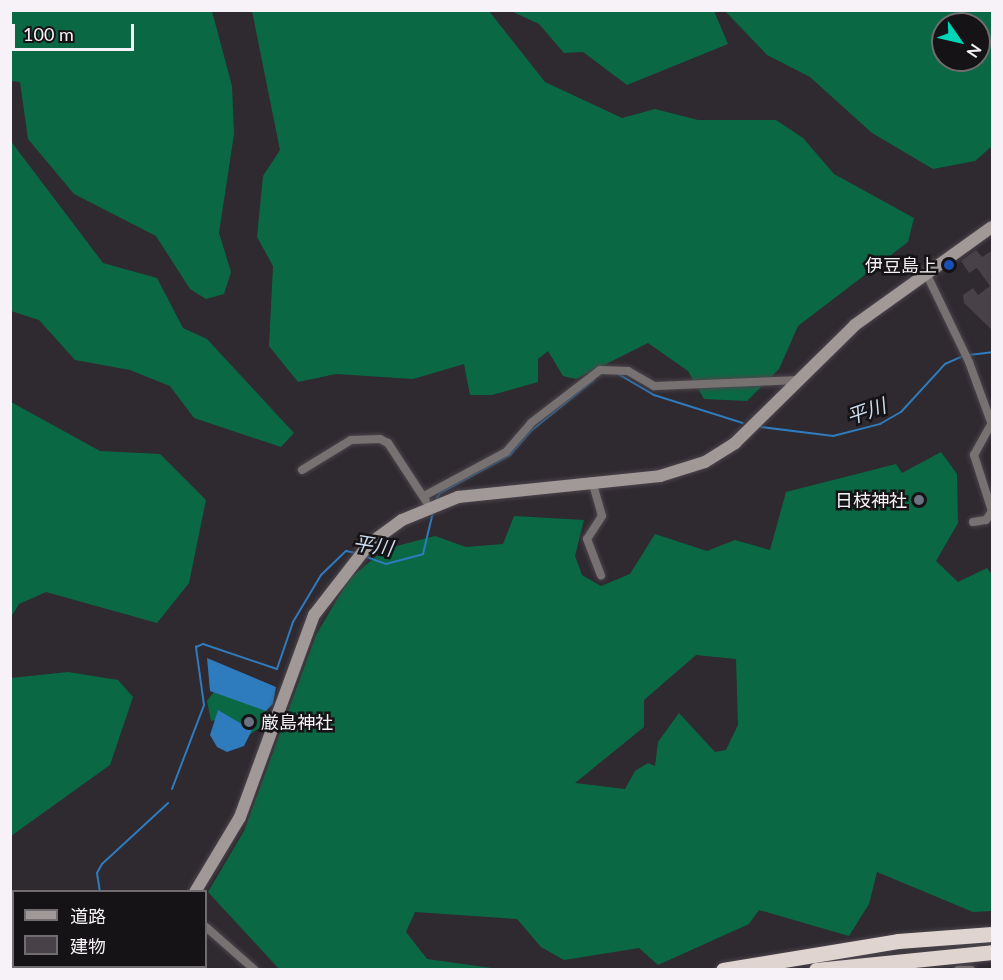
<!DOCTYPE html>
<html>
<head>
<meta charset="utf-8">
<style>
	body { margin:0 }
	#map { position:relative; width:1003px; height:980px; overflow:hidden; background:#2f2930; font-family:Lato,"Noto Sans JP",sans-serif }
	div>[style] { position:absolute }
	.forest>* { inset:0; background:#0a6944 }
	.water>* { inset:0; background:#2e7bbd }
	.stream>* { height:2px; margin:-1px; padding:0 1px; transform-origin:1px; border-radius:1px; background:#2e7bbd }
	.building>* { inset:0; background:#484148 }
	.roads { filter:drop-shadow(0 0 2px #4b454c) drop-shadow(0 0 2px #4b454c) }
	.street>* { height:8px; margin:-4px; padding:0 4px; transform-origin:4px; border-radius:4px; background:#777271 }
	.secondary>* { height:12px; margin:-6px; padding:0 6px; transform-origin:6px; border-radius:6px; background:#a19998 }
	.highway>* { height:15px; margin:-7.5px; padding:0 7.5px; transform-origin:7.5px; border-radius:7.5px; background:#e0d4d1 }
	.dots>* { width:16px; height:16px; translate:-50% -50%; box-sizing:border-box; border:3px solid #161316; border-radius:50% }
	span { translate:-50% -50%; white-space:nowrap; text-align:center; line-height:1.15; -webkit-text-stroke:5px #161316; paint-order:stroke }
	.poi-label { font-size:18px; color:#f6f2f7 }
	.right { translate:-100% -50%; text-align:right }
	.left { translate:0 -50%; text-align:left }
	.water-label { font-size:20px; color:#cadbed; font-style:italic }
	.frame { position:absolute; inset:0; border:12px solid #f6f2f7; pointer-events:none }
	.legend { position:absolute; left:12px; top:890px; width:195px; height:78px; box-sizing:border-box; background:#161316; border:2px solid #706c70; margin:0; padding:8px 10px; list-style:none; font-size:18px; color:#f6f2f7 }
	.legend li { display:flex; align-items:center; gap:12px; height:30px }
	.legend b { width:30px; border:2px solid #706c70 }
	.north { position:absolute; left:931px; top:12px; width:60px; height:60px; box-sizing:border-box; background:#161316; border:2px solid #706c70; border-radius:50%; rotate:124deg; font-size:16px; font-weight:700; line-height:24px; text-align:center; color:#f6f2f7 }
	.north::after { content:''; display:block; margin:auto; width:21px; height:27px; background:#00d5b7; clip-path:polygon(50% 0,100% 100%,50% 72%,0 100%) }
	.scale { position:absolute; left:12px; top:24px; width:122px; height:27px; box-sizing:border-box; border:3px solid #f6f2f7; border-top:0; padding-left:8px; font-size:18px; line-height:21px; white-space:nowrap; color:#f6f2f7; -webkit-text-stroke:4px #161316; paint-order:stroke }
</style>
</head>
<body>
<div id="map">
	<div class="forest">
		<i style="clip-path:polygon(10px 11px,212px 11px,232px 86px,234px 134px,219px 233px,231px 272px,224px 294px,206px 299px,190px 289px,156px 236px,74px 194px,28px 139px,20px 82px,11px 81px)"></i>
		<i style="clip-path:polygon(252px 11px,489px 11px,545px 82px,622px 118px,655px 109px,698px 120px,776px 120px,803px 138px,834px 174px,914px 218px,908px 242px,798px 326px,779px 369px,747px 401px,704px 399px,688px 371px,648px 343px,576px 379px,563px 376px,548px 351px,538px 359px,538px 382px,492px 395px,470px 395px,464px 364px,413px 379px,336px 374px,298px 382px,269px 346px,273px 266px,257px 237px,263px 176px,280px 150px)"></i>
		<i style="clip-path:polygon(511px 11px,714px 11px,728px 44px,627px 85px,583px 52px,564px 53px,539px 24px)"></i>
		<i style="clip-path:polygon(evenodd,725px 11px,992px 11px,992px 146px,975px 161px,933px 169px,872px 133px,810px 77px,767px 55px,725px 11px,943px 24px,979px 24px,979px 60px,943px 60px,943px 24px)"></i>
		<i style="clip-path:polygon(10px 140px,103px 263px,157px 278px,183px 328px,207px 339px,294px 433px,281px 447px,194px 418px,170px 386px,130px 370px,75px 360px,39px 320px,11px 311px)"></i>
		<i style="clip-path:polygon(11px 402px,100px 451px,160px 454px,206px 500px,189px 583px,157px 623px,46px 592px,19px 604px,11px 617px)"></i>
		<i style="clip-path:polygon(evenodd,941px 452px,957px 474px,958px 523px,936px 561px,958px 582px,987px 568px,992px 575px,992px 911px,973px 912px,877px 872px,869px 904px,849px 936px,759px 910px,749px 924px,658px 965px,639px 948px,564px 960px,541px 947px,517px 919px,415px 912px,406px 932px,427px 959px,499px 969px,280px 970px,208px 892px,244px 831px,316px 635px,349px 579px,385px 549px,435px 536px,466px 547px,503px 544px,514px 516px,584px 520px,575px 556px,582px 575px,601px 586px,630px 574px,655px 534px,707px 551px,735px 540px,770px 550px,786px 492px,896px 464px,902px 473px,941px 452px,696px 655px,736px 659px,738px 725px,726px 750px,715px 752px,679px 713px,658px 742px,655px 766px,648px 763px,635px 771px,625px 789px,575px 783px,644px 727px,644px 700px,696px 655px)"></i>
		<i style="clip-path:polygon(68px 672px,118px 680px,133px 697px,110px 765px,11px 836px,11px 678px)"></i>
		<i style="clip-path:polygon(216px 689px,265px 706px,267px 723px,249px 735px,220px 719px,211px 721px,207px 701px)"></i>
	</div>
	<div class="water">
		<i style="clip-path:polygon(207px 658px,276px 687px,273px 704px,266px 711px,210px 691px)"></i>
		<i style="clip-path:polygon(218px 710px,252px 730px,244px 746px,227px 752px,217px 747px,210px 735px)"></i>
	</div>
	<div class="stream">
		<i style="left:969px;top:355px;width:23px;rotate:-7deg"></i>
		<i style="left:618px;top:374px;width:42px;rotate:30.3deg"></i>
		<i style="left:654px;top:395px;width:93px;rotate:17.5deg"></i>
		<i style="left:761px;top:427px;width:73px;rotate:7.1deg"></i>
		<i style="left:833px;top:436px;width:49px;rotate:-14.3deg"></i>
		<i style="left:880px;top:424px;width:24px;rotate:-30deg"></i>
		<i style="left:901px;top:412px;width:65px;rotate:-47.5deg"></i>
		<i style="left:945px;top:364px;width:20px;rotate:-24deg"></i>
		<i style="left:436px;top:500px;width:8px;rotate:-60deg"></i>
		<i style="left:440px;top:493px;width:80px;rotate:-28.5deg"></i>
		<i style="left:510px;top:455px;width:33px;rotate:-49deg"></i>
		<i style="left:532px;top:430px;width:80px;rotate:-38.9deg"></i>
		<i style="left:364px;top:556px;width:23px;rotate:20deg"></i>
		<i style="left:386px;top:564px;width:38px;rotate:-15deg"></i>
		<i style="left:423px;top:554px;width:43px;rotate:-76.6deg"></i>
		<i style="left:172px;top:789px;width:90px;rotate:-69.1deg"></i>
		<i style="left:204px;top:705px;width:59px;rotate:-97.9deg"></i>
		<i style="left:196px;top:647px;width:8px;rotate:-23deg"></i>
		<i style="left:203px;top:644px;width:78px;rotate:18.7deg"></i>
		<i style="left:277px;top:669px;width:50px;rotate:-71.2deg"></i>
		<i style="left:293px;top:622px;width:55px;rotate:-59.2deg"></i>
		<i style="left:321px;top:575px;width:35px;rotate:-44deg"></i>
		<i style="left:346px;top:551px;width:10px;rotate:11deg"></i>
		<i style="left:100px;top:892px;width:19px;rotate:-99deg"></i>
		<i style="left:97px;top:873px;width:10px;rotate:-61deg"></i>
		<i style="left:102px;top:864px;width:90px;rotate:-42.7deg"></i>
		<i style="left:10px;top:948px;width:4px;rotate:-14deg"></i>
	</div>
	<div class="building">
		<i style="clip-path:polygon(976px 250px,982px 257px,993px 250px,993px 331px,964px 303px,963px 295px,973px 288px,978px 295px,990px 286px,977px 268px,969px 273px,961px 261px)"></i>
	</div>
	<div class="roads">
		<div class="street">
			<i style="left:926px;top:273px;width:99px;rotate:64.2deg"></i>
			<i style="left:969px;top:362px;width:67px;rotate:69.9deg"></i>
			<i style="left:302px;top:470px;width:57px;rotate:-31.5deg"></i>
			<i style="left:351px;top:440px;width:29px;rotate:-2deg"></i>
			<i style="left:380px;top:439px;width:9px;rotate:27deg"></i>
			<i style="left:388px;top:443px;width:69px;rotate:56.8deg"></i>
			<i style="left:592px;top:481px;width:36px;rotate:74deg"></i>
			<i style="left:602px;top:516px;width:27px;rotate:123deg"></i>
			<i style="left:587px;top:539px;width:39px;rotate:69deg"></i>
			<i style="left:424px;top:496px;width:93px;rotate:-28.2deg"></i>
			<i style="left:506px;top:452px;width:38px;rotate:-49deg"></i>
			<i style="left:531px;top:423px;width:87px;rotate:-37.5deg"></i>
			<i style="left:600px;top:370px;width:28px;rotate:2deg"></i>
			<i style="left:628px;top:371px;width:30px;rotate:30deg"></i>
			<i style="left:654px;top:386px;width:142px;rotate:-2.4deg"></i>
			<i style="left:973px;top:522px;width:13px;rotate:-9deg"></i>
			<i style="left:986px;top:520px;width:11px;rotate:-56deg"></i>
			<i style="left:992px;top:511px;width:59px;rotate:-107.8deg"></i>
			<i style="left:974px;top:455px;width:33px;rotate:-61deg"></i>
			<i style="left:206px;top:927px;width:65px;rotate:41.3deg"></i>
			<i style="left:958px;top:970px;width:13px"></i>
		</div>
		<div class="secondary">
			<i style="left:195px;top:892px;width:87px;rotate:-59deg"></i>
			<i style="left:240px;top:817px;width:215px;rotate:-69.9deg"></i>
			<i style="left:314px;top:615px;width:90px;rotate:-52.2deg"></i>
			<i style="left:369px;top:544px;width:41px;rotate:-36deg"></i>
			<i style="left:402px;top:520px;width:61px;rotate:-22.3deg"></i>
			<i style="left:458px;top:497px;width:203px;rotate:-5.9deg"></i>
			<i style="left:660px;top:476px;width:47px;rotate:-17.3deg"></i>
			<i style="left:705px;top:462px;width:36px;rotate:-32deg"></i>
			<i style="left:735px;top:443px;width:168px;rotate:-44.5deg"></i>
			<i style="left:855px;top:325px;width:168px;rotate:-35.6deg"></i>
			<i style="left:116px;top:970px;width:5px;rotate:-53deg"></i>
		</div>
		<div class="highway">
			<i style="left:723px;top:970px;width:177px;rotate:-9.4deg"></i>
			<i style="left:898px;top:941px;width:94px;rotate:-4.3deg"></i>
			<i style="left:816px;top:970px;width:177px;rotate:-5.8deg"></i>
		</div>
	</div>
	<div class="dots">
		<i style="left:949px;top:265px;background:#1a4fb4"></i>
		<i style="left:919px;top:500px;background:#6b7280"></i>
		<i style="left:249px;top:722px;background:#6b7280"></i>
	</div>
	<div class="poi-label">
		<span class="right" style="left:937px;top:265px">伊豆島上</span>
		<span class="right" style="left:907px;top:500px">日枝神社</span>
		<span class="left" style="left:261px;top:722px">厳島神社</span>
	</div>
	<div class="water-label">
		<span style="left:866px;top:411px;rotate:-19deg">平川</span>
		<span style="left:373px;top:545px;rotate:9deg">平川</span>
	</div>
	<div class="frame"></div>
	<ul class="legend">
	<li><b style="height:8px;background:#a19998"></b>道路</li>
	<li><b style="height:16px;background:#484148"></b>建物</li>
	</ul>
	<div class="north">N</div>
	<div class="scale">100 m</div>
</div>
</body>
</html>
